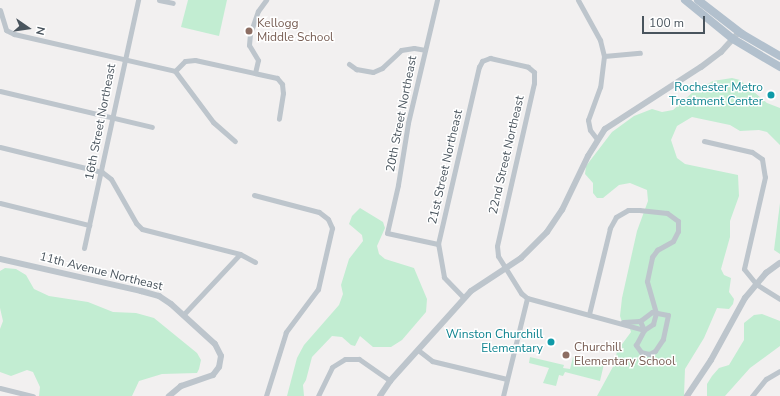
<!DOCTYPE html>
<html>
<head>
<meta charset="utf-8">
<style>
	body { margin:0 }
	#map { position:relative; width:780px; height:396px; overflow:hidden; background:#f2f0f0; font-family:"Nunito Sans",sans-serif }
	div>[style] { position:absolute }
	.green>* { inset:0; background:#c2edd2 }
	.minor>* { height:5px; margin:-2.5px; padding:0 2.5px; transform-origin:2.5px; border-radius:2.5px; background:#bdc5cc }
	.tertiary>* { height:6px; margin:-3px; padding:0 3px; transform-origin:3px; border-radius:3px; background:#bdc5cc }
	.primary>* { height:8px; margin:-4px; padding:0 4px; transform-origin:4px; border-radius:4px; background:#b2c0cd }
	.dots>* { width:11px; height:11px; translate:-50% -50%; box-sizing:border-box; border:2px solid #fff; border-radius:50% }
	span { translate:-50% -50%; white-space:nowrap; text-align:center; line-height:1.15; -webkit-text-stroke:3px #fff; paint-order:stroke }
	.education-label { font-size:12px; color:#785e54 }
	.left { translate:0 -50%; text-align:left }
	.culture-label { font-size:12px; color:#0d838f }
	.right { translate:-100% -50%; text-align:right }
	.street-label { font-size:12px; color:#49545d }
	.north { position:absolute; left:8px; top:8px; width:40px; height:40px; -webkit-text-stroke:3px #fff; paint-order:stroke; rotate:103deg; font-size:11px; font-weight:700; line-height:16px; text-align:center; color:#49545d }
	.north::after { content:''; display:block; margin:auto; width:14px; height:18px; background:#49545d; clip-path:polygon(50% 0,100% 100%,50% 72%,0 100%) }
	.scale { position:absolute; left:642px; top:16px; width:63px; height:18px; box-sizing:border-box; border:2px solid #49545d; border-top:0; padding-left:5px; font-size:12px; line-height:14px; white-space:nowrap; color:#49545d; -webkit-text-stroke:3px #fff; paint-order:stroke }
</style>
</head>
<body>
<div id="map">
	<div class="green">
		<i style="clip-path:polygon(188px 0,227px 0,219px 36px,181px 27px)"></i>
		<i style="clip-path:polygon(732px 78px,740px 80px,767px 103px,780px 108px,780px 145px,767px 132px,759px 130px,740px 131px,730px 125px,692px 117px,677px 126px,671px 140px,677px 158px,685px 164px,738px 175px,739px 196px,730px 221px,730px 237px,721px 269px,724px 275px,731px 278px,729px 292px,734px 299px,733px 304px,729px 309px,717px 308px,704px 338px,685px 369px,684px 396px,597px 396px,615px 363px,617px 351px,631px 332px,629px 326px,623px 325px,620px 316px,622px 298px,637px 231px,648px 201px,647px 190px,630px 183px,619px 185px,603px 198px,597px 198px,593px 193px,593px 183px,585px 174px,586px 166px,612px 132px,634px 116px,652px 109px,662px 112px,673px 110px,693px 92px,713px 81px)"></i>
		<i style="clip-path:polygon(780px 203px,780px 254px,774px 250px)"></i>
		<i style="clip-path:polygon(360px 208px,383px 222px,385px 228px,377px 246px,379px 254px,385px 259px,414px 268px,427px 299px,426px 312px,402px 340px,391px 347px,373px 347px,360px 336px,355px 346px,351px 345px,342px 337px,332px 336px,312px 357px,306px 380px,303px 385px,304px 396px,287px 396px,297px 358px,304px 345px,339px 305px,343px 294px,341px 285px,349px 259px,363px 241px,362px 235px,349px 224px,352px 216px)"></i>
		<i style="clip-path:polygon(5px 268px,16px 269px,26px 275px,34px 289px,49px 296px,88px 302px,113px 312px,136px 313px,154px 318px,197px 353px,201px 360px,199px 369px,197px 373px,162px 374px,139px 381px,132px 396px,39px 396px,40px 387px,33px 372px,27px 370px,11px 376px,0 372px,0 329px,3px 321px,0 308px,0 271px)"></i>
		<i style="clip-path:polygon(762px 314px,780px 321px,780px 346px,750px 368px,725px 396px,707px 396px,707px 384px,712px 376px,719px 368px,729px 365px,744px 340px,744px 323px,754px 315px)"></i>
		<i style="clip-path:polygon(530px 357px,564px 365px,563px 368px,570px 369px,573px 357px,604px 364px,600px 381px,565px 372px,563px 376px,559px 375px,556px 386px,543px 383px,549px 368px,529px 363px)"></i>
	</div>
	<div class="minor">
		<i style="left:159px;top:0;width:14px;rotate:12deg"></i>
		<i style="left:437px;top:0;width:126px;rotate:103.3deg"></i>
		<i style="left:408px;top:123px;width:63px;rotate:99.2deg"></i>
		<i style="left:398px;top:185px;width:49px;rotate:102.9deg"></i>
		<i style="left:387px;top:233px;width:52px;rotate:12.2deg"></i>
		<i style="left:578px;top:0;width:46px;rotate:61.2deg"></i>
		<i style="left:600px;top:40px;width:16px;rotate:76deg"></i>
		<i style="left:604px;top:56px;width:31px;rotate:97deg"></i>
		<i style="left:600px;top:87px;width:35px;rotate:110deg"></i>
		<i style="left:588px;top:120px;width:10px;rotate:79deg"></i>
		<i style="left:590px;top:130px;width:11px;rotate:52deg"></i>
		<i style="left:0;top:10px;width:21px;rotate:73deg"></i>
		<i style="left:6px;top:30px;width:9px;rotate:27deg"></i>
		<i style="left:14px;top:34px;width:165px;rotate:12.9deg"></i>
		<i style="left:604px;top:56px;width:36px;rotate:-5deg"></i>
		<i style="left:349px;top:64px;width:9px;rotate:36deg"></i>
		<i style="left:356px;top:69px;width:17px;rotate:10deg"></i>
		<i style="left:373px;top:72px;width:10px;rotate:-24deg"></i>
		<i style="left:382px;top:68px;width:26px;rotate:-43deg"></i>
		<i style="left:401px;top:50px;width:13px;rotate:-9deg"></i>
		<i style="left:414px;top:48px;width:11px;rotate:10deg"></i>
		<i style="left:175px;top:71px;width:14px;rotate:-45deg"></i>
		<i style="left:185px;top:61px;width:10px;rotate:-6deg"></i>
		<i style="left:195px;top:60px;width:84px;rotate:12.4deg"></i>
		<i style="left:277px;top:78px;width:8px;rotate:50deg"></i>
		<i style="left:282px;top:84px;width:9px;rotate:84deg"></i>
		<i style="left:283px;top:93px;width:26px;rotate:99deg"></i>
		<i style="left:175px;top:71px;width:64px;rotate:53.3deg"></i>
		<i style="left:213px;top:122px;width:29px;rotate:41deg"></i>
		<i style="left:255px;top:73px;width:13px;rotate:-77deg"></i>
		<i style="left:258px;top:60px;width:17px;rotate:-121deg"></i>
		<i style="left:249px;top:45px;width:11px;rotate:-85deg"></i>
		<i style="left:250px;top:34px;width:24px;rotate:-71deg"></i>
		<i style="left:258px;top:11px;width:14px;rotate:-54deg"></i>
		<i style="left:0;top:91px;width:156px;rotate:13.3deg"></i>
		<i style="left:704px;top:141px;width:49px;rotate:12.9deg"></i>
		<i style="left:752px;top:152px;width:12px;rotate:35deg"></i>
		<i style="left:762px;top:159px;width:18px;rotate:81deg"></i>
		<i style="left:765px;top:177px;width:94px;rotate:102.9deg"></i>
		<i style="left:744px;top:269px;width:19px;rotate:51deg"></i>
		<i style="left:756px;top:284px;width:28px;rotate:32deg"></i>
		<i style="left:0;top:147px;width:105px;rotate:13.8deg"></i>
		<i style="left:102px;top:172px;width:11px;rotate:38deg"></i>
		<i style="left:111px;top:179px;width:51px;rotate:60.4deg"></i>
		<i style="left:136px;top:223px;width:8px;rotate:45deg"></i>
		<i style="left:142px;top:229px;width:101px;rotate:14.3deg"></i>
		<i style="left:240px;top:254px;width:17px;rotate:28deg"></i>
		<i style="left:254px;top:195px;width:67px;rotate:14.7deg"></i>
		<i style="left:319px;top:212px;width:11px;rotate:38deg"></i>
		<i style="left:328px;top:219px;width:10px;rotate:66deg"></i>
		<i style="left:332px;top:228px;width:63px;rotate:102.9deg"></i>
		<i style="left:318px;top:289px;width:54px;rotate:126.7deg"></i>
		<i style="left:286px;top:332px;width:67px;rotate:107.4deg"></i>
		<i style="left:0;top:203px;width:92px;rotate:13.9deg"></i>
		<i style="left:84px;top:248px;width:254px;rotate:-77.7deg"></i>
		<i style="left:464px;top:298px;width:29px;rotate:-134deg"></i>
		<i style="left:444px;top:277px;width:34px;rotate:-100deg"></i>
		<i style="left:438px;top:244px;width:182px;rotate:-77deg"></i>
		<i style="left:479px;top:67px;width:7px;rotate:-63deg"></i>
		<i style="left:482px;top:61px;width:9px;rotate:-21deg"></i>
		<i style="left:490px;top:58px;width:39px;rotate:13deg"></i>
		<i style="left:528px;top:67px;width:8px;rotate:40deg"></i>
		<i style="left:534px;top:72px;width:11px;rotate:90deg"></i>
		<i style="left:534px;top:83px;width:167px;rotate:102.8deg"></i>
		<i style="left:497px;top:246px;width:10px;rotate:84deg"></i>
		<i style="left:498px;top:256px;width:44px;rotate:58.1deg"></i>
		<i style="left:521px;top:293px;width:8px;rotate:40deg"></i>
		<i style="left:527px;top:298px;width:121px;rotate:15.3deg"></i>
		<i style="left:644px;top:330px;width:11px;rotate:-34deg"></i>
		<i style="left:653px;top:324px;width:11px;rotate:-75deg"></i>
		<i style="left:656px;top:313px;width:33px;rotate:-106deg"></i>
		<i style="left:647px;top:281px;width:25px;rotate:-78deg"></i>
		<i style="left:652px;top:257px;width:9px;rotate:-54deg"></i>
		<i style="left:657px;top:250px;width:18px;rotate:-29deg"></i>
		<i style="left:673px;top:241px;width:11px;rotate:-63deg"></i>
		<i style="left:678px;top:231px;width:10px;rotate:-90deg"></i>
		<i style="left:678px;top:221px;width:14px;rotate:-144deg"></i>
		<i style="left:667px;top:213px;width:28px;rotate:-174deg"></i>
		<i style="left:639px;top:210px;width:11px;rotate:180deg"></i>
		<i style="left:628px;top:210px;width:14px;rotate:150deg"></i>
		<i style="left:616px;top:217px;width:13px;rotate:119deg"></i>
		<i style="left:610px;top:228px;width:89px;rotate:103.7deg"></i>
		<i style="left:183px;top:315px;width:83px;rotate:-46.9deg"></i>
		<i style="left:623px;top:322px;width:17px;rotate:-3deg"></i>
		<i style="left:640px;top:321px;width:15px;rotate:-37deg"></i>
		<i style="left:652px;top:312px;width:16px;rotate:11deg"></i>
		<i style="left:668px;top:315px;width:25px;rotate:102deg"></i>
		<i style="left:663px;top:339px;width:14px;rotate:124deg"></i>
		<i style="left:655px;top:351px;width:7px;rotate:153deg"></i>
		<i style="left:649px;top:354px;width:8px;rotate:-166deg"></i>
		<i style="left:641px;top:352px;width:9px;rotate:-126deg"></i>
		<i style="left:636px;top:345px;width:17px;rotate:-62deg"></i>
		<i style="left:644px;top:330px;width:10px;rotate:-114deg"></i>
		<i style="left:418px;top:350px;width:18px;rotate:38deg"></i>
		<i style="left:432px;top:361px;width:77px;rotate:13.5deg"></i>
		<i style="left:0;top:388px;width:34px;rotate:14deg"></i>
		<i style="left:318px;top:396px;width:32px;rotate:-64deg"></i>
		<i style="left:332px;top:367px;width:15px;rotate:-32deg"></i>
		<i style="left:345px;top:359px;width:14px"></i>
		<i style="left:359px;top:359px;width:38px;rotate:35deg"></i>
		<i style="left:503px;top:396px;width:101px;rotate:-76.2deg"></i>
		<i style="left:752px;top:396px;width:22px;rotate:-51deg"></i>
		<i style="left:766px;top:379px;width:16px;rotate:-30deg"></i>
	</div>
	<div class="tertiary">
		<i style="left:0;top:259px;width:145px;rotate:12.8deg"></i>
		<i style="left:141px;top:291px;width:19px;rotate:16deg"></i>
		<i style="left:159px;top:296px;width:14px;rotate:34deg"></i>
		<i style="left:171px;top:304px;width:59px;rotate:42.3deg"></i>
		<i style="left:215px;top:344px;width:13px;rotate:63deg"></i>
		<i style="left:221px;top:356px;width:11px;rotate:100deg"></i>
		<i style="left:219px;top:367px;width:10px;rotate:127deg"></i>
		<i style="left:213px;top:375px;width:34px;rotate:161deg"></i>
		<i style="left:181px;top:386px;width:16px;rotate:140deg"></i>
		<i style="left:380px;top:396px;width:18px;rotate:-56deg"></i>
		<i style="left:390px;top:381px;width:121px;rotate:-48deg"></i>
		<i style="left:471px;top:291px;width:60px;rotate:-33.4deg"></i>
		<i style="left:521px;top:258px;width:37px;rotate:-45deg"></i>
		<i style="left:547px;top:232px;width:27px;rotate:-56deg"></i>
		<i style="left:562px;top:210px;width:60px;rotate:-64.3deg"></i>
		<i style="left:588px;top:156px;width:32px;rotate:-58deg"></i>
		<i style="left:605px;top:129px;width:114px;rotate:-32.9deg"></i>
		<i style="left:701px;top:67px;width:25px;rotate:-37deg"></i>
		<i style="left:721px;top:52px;width:27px;rotate:-48deg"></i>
		<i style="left:687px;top:396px;width:43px;rotate:-56.3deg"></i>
		<i style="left:711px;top:360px;width:71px;rotate:-61.3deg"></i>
		<i style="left:745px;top:298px;width:33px;rotate:-50deg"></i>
		<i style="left:766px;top:273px;width:17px;rotate:-36deg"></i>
	</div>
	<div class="primary">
		<i style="left:685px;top:0;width:62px;rotate:39.1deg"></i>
		<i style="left:733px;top:39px;width:55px;rotate:30.8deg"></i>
		<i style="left:698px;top:0;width:56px;rotate:37.7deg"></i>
		<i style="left:742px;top:34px;width:44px;rotate:30.1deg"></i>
	</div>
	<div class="dots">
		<i style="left:249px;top:31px;background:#8d6e63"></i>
		<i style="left:771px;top:95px;background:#0f9aa8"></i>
		<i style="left:551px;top:342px;background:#0f9aa8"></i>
		<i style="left:566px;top:355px;background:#8d6e63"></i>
	</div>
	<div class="education-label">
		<span class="left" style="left:257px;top:31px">Kellogg<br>Middle School</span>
		<span class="left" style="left:574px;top:355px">Churchill<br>Elementary School</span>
	</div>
	<div class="culture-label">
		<span class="right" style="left:763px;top:95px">Rochester Metro<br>Treatment Center</span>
		<span class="right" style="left:543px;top:342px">Winston Churchill<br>Elementary</span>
	</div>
	<div class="street-label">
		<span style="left:402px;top:114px;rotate:-79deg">20th Street Northeast</span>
		<span style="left:101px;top:122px;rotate:-79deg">16th Street Northeast</span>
		<span style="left:507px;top:155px;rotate:-77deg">22nd Street Northeast</span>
		<span style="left:446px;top:167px;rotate:-77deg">21st Street Northeast</span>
		<span style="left:101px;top:272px;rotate:14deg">11th Avenue Northeast</span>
	</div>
	<div class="north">N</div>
	<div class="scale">100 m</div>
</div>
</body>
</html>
